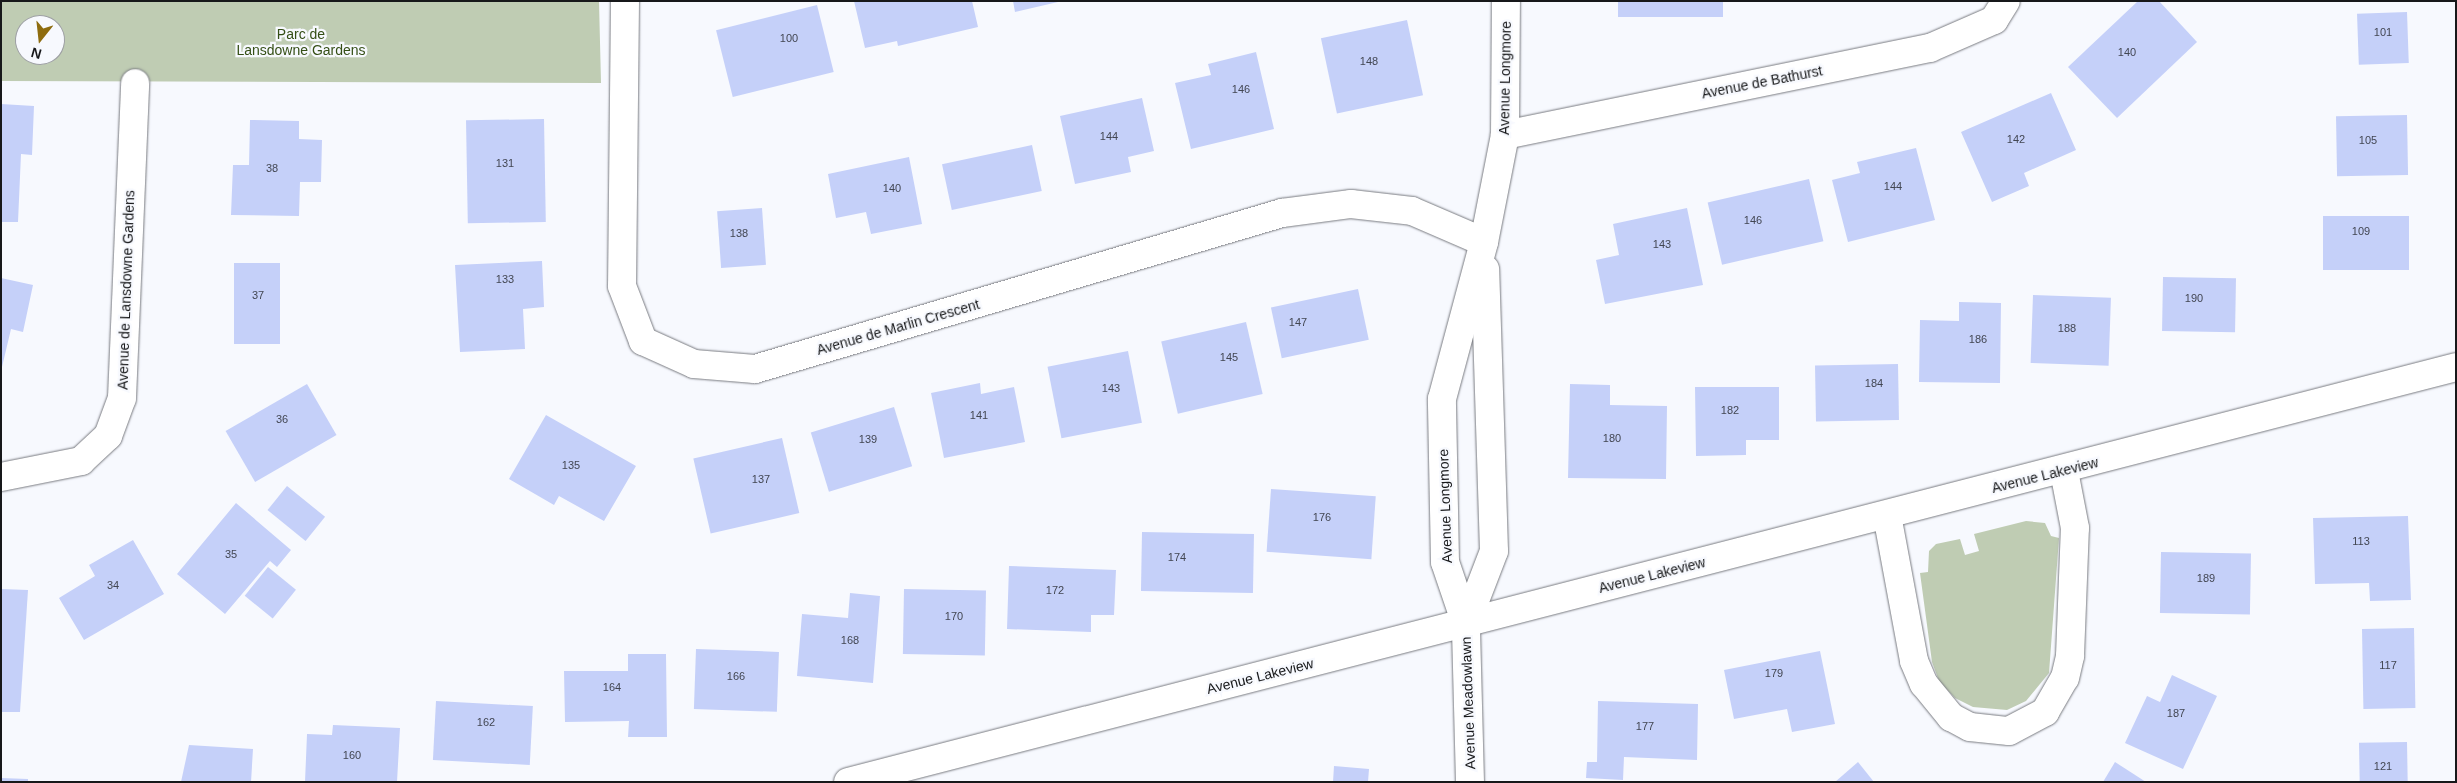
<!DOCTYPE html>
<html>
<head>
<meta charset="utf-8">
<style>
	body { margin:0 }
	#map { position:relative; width:2457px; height:783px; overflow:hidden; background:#f7f9fe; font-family:Helvetica,sans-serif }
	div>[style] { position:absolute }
	.green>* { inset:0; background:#bfccb3 }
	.building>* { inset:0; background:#c5d0f9; transform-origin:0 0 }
	.roads { filter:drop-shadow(0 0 1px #797b81) drop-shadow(0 0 1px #797b81) }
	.minor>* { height:28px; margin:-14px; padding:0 14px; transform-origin:14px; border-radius:14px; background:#fff }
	span { translate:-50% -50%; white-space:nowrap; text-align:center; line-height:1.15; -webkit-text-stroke:4.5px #f7f9fe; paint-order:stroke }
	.number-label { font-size:11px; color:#424652 }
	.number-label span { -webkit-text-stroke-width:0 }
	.park-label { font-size:14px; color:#354f16 }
	.street-label { font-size:14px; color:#17181a }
	.frame { position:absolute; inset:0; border:2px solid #17181a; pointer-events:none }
	.north { position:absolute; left:15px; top:15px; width:50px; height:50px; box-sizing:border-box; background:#f7f9fe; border:1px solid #9d9fa3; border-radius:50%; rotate:196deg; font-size:14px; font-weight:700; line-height:20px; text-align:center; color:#17181a }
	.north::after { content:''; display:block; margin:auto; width:18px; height:22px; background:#8e6c0f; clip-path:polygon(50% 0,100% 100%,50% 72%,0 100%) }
</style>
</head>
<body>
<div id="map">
	<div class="green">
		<i style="clip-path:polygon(evenodd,1px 1px,599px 1px,601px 83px,1px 81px,1px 1px,25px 25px,55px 25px,55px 55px,25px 55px,25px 25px)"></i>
		<i style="clip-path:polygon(2026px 521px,2045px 523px,2051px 536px,2059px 538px,2049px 673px,2026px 701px,2007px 710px,1973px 707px,1955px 698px,1939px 681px,1932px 662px,1920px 573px,1928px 572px,1929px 551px,1936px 544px,1960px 539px,1965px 555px,1979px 551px,1974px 534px)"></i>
	</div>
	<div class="building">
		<i style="clip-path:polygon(854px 1px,972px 1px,978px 27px,898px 46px,897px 41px,865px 48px)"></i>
		<i style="clip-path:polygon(1013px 1px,1058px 1px,1058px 2px,1015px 12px)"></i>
		<i style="left:1618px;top:1px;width:105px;height:16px"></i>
		<i style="clip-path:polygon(2138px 1px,2159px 1px,2197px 42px,2117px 118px,2068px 67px)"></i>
		<i style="left:817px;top:5px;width:69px;height:104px;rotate:76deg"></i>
		<i style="left:2407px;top:12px;width:51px;height:50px;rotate:88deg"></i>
		<i style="left:1407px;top:20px;width:77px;height:88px;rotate:78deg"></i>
		<i style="clip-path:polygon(1256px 52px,1274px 129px,1191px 149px,1175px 83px,1211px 75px,1208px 64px)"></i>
		<i style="clip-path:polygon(2051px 93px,2076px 150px,2024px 173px,2029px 186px,1992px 202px,1961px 132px)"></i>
		<i style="clip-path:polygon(1142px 98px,1154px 151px,1128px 157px,1131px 172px,1075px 184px,1060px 116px)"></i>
		<i style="clip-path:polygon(1px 104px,34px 106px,32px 155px,21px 154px,18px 222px,1px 222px)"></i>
		<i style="left:2407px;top:115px;width:60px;height:71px;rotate:89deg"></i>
		<i style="left:544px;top:119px;width:103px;height:78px;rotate:89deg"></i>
		<i style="clip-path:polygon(250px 120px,299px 121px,299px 139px,322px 140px,321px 182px,300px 182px,299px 216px,231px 215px,233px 165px,249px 165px)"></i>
		<i style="left:1032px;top:145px;width:47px;height:92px;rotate:78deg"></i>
		<i style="clip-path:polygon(1916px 148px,1935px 220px,1848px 242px,1832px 180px,1860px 173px,1857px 162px)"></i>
		<i style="clip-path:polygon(909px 157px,922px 224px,871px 234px,866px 212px,836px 218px,828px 174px)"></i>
		<i style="left:1809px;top:179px;width:64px;height:104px;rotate:77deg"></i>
		<i style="left:762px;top:208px;width:57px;height:45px;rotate:86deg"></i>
		<i style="clip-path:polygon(1687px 208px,1703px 285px,1605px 304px,1596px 260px,1619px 255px,1613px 224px)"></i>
		<i style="left:2323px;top:216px;width:86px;height:54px"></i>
		<i style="clip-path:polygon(542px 261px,544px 307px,523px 309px,525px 349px,460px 352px,455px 265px)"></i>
		<i style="left:234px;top:263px;width:46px;height:81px"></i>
		<i style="left:2163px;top:277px;width:73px;height:54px;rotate:1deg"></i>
		<i style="clip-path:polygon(1px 278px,33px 285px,23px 332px,11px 329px,2px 367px)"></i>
		<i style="left:1358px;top:289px;width:52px;height:89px;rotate:78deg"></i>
		<i style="left:2033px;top:295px;width:78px;height:68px;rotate:2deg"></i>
		<i style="clip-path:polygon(1959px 302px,2001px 303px,2000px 383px,1919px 382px,1920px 320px,1959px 321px)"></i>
		<i style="left:1246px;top:322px;width:74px;height:87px;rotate:77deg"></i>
		<i style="left:1128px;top:351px;width:73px;height:82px;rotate:79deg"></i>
		<i style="left:1898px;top:364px;width:56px;height:83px;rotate:89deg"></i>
		<i style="clip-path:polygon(980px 383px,981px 394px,1014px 387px,1025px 442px,944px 458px,931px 393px)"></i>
		<i style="left:307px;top:384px;width:59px;height:94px;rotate:60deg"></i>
		<i style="clip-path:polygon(1570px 384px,1610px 385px,1610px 405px,1667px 406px,1666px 479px,1568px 478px)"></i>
		<i style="clip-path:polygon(1695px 387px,1779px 387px,1779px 440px,1746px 440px,1746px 455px,1696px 456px)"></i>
		<i style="left:894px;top:407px;width:62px;height:87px;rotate:73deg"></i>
		<i style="clip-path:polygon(546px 415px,636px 466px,604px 521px,559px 496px,554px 505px,509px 479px)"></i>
		<i style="left:782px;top:438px;width:77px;height:91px;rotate:77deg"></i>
		<i style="left:287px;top:486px;width:49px;height:31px;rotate:39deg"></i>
		<i style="left:1271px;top:489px;width:105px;height:63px;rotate:4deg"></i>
		<i style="clip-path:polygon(236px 503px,291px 550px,277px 567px,270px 561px,225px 614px,177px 574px)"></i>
		<i style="clip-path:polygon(2408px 516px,2411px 600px,2370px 601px,2369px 583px,2315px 584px,2313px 518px)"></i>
		<i style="left:1142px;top:532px;width:112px;height:59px;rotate:1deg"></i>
		<i style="clip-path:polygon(133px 540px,164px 594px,84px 640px,59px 598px,95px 576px,89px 565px)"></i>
		<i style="left:2161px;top:552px;width:90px;height:61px;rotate:1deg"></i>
		<i style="clip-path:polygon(1009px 566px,1116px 570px,1114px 615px,1091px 615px,1091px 632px,1007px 629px)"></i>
		<i style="left:268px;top:567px;width:36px;height:37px;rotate:39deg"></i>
		<i style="clip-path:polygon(1px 589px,28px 590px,20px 712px,1px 712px)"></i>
		<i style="left:904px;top:589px;width:82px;height:65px;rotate:1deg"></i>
		<i style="clip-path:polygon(850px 593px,880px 596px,873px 683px,797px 676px,802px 614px,848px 618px)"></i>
		<i style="left:2414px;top:628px;width:80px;height:52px;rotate:89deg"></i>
		<i style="left:696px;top:649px;width:83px;height:60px;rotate:2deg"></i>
		<i style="clip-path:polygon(1820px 651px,1835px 724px,1792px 732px,1787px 709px,1734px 719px,1724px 670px)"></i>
		<i style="clip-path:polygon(628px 654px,666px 654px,667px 737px,628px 737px,629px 721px,565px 722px,564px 671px,628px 671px)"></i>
		<i style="clip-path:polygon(2172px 675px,2217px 696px,2183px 769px,2125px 743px,2147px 696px,2160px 702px)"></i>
		<i style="left:436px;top:701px;width:97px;height:59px;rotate:3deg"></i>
		<i style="clip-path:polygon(1598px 701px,1698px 704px,1697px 760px,1624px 757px,1623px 780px,1586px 778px,1587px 762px,1597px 762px)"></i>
		<i style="clip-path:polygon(333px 725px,400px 728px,397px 782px,305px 782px,307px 734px,332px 735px)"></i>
		<i style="left:2407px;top:742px;width:40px;height:48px;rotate:89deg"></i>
		<i style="clip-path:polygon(189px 745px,253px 749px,251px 782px,181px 782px)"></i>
		<i style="clip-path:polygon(1858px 762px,1874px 782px,1835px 782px)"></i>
		<i style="clip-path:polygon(2115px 762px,2146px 782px,2103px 782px)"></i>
		<i style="clip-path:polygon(1334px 766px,1369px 769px,1368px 782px,1333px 782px)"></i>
		<i style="clip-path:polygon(1px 778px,28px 779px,28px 782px,1px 782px)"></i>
	</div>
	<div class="roads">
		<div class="minor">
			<i style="left:625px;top:1px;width:285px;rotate:90.6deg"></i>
			<i style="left:622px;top:286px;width:59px;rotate:69.1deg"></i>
			<i style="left:643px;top:341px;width:56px;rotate:24.3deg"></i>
			<i style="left:694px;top:364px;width:61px;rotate:4.7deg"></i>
			<i style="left:755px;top:369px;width:550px;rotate:-16.49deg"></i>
			<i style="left:1282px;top:213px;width:70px;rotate:-7.4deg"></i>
			<i style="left:1351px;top:204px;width:61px;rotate:6.5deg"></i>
			<i style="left:1412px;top:211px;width:78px;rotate:23.3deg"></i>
			<i style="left:1505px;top:135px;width:434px;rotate:-11.6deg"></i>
			<i style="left:1930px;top:48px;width:70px;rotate:-23.6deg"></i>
			<i style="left:1994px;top:20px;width:22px;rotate:-58deg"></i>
			<i style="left:1px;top:477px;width:82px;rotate:-11.3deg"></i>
			<i style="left:81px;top:461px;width:37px;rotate:-43deg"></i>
			<i style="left:108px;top:436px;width:40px;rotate:-69.8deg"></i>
			<i style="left:122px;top:398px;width:315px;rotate:-87.6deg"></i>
			<i style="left:1887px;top:515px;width:148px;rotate:79.5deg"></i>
			<i style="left:1914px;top:661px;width:25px;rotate:67deg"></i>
			<i style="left:1924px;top:684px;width:43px;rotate:50.7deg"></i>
			<i style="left:1951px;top:717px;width:21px;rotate:28deg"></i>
			<i style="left:1970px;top:727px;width:39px;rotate:6deg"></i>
			<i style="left:2009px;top:731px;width:41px;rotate:-27.8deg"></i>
			<i style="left:2045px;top:712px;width:39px;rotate:-60deg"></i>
			<i style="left:2065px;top:678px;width:23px;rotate:-77deg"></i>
			<i style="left:2070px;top:656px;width:128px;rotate:-87.8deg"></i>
			<i style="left:2075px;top:528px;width:58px;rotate:-100.9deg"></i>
			<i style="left:1466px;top:624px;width:78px;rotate:-69deg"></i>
			<i style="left:1494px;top:551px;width:282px;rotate:-91.8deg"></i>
			<i style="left:848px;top:782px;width:1661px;rotate:-14.47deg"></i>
			<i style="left:1470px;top:782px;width:158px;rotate:-91.5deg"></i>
			<i style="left:1466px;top:624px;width:65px;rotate:-108.7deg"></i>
			<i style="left:1445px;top:562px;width:163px;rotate:-91.1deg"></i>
			<i style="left:1442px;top:399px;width:163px;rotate:-75deg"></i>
			<i style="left:1484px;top:242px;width:109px;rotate:-78.9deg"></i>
			<i style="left:1505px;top:135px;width:134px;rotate:-89.6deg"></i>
		</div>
	</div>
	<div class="number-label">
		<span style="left:2383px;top:32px">101</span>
		<span style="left:789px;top:38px">100</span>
		<span style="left:2127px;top:52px">140</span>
		<span style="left:1369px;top:61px">148</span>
		<span style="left:1241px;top:89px">146</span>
		<span style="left:1109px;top:136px">144</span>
		<span style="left:2016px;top:139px">142</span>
		<span style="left:2368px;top:140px">105</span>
		<span style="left:505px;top:163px">131</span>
		<span style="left:272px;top:168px">38</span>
		<span style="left:1893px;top:186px">144</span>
		<span style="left:892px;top:188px">140</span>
		<span style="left:1753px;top:220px">146</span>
		<span style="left:2361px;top:231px">109</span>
		<span style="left:739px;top:233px">138</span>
		<span style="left:1662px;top:244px">143</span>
		<span style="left:505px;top:279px">133</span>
		<span style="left:258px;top:295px">37</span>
		<span style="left:2194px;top:298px">190</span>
		<span style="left:1298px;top:322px">147</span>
		<span style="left:2067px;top:328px">188</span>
		<span style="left:1978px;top:339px">186</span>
		<span style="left:1229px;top:357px">145</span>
		<span style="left:1874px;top:383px">184</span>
		<span style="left:1111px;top:388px">143</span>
		<span style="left:1730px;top:410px">182</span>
		<span style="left:979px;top:415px">141</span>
		<span style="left:282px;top:419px">36</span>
		<span style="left:1612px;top:438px">180</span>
		<span style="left:868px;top:439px">139</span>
		<span style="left:571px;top:465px">135</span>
		<span style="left:761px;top:479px">137</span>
		<span style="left:1322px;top:517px">176</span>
		<span style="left:2361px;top:541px">113</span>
		<span style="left:231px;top:554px">35</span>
		<span style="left:1177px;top:557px">174</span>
		<span style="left:2206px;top:578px">189</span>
		<span style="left:113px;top:585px">34</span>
		<span style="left:1055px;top:590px">172</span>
		<span style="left:954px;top:616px">170</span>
		<span style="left:850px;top:640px">168</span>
		<span style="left:2388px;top:665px">117</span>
		<span style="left:1774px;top:673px">179</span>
		<span style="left:736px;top:676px">166</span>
		<span style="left:612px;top:687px">164</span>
		<span style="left:2176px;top:713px">187</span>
		<span style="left:486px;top:722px">162</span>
		<span style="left:1645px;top:726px">177</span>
		<span style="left:352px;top:755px">160</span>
		<span style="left:2383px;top:766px">121</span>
	</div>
	<div class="park-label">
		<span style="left:301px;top:42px">Parc de<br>Lansdowne Gardens</span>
	</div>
	<div class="street-label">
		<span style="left:1505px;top:78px;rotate:-89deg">Avenue Longmore</span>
		<span style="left:1762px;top:82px;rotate:-11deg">Avenue de Bathurst</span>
		<span style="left:126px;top:290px;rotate:-88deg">Avenue de Lansdowne Gardens</span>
		<span style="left:898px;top:327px;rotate:-16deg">Avenue de Marlin Crescent</span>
		<span style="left:2045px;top:475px;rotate:-14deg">Avenue Lakeview</span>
		<span style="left:1445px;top:506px;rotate:-92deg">Avenue Longmore</span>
		<span style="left:1652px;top:575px;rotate:-14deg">Avenue Lakeview</span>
		<span style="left:1260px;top:676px;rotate:-14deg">Avenue Lakeview</span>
		<span style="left:1468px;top:703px;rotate:-92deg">Avenue Meadowlawn</span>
	</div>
	<div class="frame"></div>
	<div class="north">N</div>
</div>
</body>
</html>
